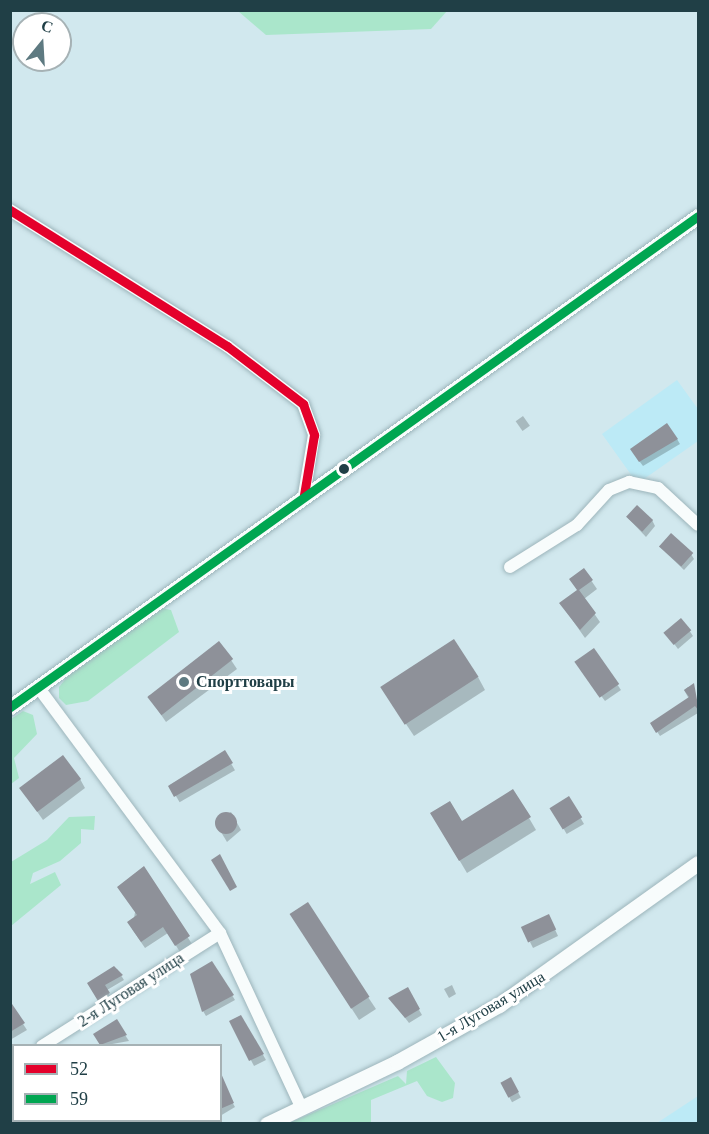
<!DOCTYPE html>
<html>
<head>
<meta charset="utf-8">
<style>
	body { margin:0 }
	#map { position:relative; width:709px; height:1134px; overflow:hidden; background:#d1e8ee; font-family:"Times New Roman",serif }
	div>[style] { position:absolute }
	.built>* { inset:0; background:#bceaf6 }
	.green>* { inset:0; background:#aae6cb }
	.shadow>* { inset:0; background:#0003; transform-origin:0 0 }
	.building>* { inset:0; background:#8e9199; transform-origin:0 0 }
	.round { border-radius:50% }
	.roads { filter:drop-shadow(0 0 2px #9db5bb) drop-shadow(0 0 2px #9db5bb) }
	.minor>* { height:12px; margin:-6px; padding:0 6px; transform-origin:6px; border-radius:6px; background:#f8fcfc }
	.tertiary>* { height:15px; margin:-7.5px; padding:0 7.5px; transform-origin:7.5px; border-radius:7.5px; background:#f8fcfc }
	.bus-1>* { height:9px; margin:-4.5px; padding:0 4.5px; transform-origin:4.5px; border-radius:4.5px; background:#e4002b }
	.bus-2>* { height:9px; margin:-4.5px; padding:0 4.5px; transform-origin:4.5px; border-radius:4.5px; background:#00a651 }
	.dots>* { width:16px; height:16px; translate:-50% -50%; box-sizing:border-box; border:3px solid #fff; border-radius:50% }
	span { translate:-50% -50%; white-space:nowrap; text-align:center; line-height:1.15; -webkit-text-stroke:6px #fff; paint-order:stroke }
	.poi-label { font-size:16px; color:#203f46; font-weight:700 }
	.left { translate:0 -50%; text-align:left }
	.street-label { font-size:16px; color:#203f46 }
	.frame { position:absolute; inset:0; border:12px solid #203f46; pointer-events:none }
	.legend { position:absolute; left:12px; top:1044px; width:210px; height:78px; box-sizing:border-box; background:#fff; border:2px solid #a6b2b5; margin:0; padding:8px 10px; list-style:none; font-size:18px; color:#203f46 }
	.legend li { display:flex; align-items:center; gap:12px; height:30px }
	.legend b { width:30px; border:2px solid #a6b2b5 }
	.north { position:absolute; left:12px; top:12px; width:60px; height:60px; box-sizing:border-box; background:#fff; border:2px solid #a6b2b5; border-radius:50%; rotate:18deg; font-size:16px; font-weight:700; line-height:24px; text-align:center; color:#203f46 }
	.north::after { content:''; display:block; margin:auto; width:21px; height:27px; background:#5e7a81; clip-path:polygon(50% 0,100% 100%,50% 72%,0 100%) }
</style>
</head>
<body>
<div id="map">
	<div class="built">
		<i style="clip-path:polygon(677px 380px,698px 409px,698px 441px,644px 479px,632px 476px,602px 434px)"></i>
		<i style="clip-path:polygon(698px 1096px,698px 1123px,657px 1123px)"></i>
	</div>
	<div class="green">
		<i style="clip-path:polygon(238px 11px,447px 11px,431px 29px,266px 35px)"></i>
		<i style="clip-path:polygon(161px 608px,171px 610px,179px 632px,88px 701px,66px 705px,59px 698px,59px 687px,67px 677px)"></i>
		<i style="clip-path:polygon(23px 711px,33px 715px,37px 734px,14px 758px,19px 778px,11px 784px,11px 719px)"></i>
		<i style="clip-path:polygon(95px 816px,94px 830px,81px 829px,81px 843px,60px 861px,33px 873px,30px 884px,55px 872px,61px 885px,11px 926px,11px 862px,47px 840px,69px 817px)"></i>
		<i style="clip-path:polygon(436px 1057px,455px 1083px,453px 1098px,442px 1102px,427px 1096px,417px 1081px,371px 1100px,371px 1123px,289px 1123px,398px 1076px,406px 1084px,407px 1071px)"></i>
	</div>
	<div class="shadow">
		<i style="left:523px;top:416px;width:12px;height:9px;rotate:55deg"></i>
		<i style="clip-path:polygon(677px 439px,680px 444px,643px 466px,634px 454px)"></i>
		<i style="clip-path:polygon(628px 518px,652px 520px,655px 526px,646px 537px)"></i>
		<i style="clip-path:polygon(659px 546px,691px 554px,694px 559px,684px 570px)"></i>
		<i style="clip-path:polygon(584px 570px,597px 589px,584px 599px,600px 622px,585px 638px,566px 611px,578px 591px,571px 580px)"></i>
		<i style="clip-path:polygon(689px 630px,693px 636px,678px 649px,666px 633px)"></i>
		<i style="clip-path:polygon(594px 650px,621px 690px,605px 701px,580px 668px)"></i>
		<i style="clip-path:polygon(231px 660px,237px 669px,166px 722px,148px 696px)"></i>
		<i style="clip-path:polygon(478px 677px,485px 690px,414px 736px,390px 700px)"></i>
		<i style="clip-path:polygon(688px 687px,698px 702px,698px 713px,660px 736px,652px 724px,689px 699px,684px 690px)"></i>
		<i style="left:225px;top:753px;width:20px;height:64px;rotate:60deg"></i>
		<i style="clip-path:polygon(80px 779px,85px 788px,43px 820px,27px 797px)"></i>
		<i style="left:569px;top:798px;width:30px;height:20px;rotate:60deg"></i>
		<i style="clip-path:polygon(231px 812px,241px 830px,227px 842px,215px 822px)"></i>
		<i style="clip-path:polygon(529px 818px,536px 830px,467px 873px,439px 826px)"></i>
		<i style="clip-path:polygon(143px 868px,192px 944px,180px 952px,168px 933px,145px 948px,132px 929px)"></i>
		<i style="clip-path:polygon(551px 921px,558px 936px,533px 948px,530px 942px)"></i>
		<i style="clip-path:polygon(299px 927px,368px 997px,376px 1009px,359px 1020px)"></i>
		<i style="clip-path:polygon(212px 963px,235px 1000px,206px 1016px,203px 1011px)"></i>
		<i style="clip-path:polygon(117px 969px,124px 980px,107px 990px,111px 998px,102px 1004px,89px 983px)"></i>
		<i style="clip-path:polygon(452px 985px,456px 994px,449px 998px,444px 989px)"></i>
		<i style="clip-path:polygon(407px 989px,422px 1015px,409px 1023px,390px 998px)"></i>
		<i style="clip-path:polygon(14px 1010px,27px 1030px,10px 1040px,10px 1012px)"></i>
		<i style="clip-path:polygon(241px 1017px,266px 1060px,254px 1066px,231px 1022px)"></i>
		<i style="clip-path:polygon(116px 1021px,129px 1041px,101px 1046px,95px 1035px)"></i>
		<i style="left:511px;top:1079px;width:21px;height:10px;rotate:62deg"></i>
		<i style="clip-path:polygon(220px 1081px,235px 1107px,220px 1116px)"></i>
		<i style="left:14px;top:1084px;width:33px;height:4px;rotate:90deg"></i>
		<i style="clip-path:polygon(172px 1120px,211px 1120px,166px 1124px)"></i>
	</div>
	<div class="building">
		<i style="clip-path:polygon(667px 423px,678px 439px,639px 462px,630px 449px)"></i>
		<i style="left:637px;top:505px;width:22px;height:16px;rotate:43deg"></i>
		<i style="left:671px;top:533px;width:30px;height:18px;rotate:42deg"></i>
		<i style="clip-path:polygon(584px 568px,593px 580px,579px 590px,596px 613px,580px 630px,559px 603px,577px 590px,569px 579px)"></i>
		<i style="left:681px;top:618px;width:16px;height:23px;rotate:50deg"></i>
		<i style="left:454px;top:639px;width:45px;height:88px;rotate:57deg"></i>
		<i style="left:219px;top:641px;width:23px;height:91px;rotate:52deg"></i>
		<i style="left:594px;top:648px;width:44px;height:24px;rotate:55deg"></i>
		<i style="clip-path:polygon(694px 683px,699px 711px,695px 706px,656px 733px,650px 723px,689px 697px,684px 690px)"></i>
		<i style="clip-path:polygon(225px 750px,233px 763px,174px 797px,168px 786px)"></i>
		<i style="left:63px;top:755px;width:30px;height:55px;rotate:53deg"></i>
		<i style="clip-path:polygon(513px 789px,531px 817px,459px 861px,430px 813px,450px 801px,462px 821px)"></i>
		<i style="left:569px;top:796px;width:25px;height:23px;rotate:58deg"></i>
		<i class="round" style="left:215px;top:812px;width:22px;height:22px"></i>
		<i style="clip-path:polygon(220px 854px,237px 887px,230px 891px,211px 860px)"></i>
		<i style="clip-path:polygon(144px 866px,190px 936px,175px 946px,163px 927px,141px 942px,127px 922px,137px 915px,117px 887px)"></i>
		<i style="left:308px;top:902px;width:113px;height:22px;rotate:57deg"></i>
		<i style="left:549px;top:914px;width:17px;height:31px;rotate:65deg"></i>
		<i style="clip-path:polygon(212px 961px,234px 995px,202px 1012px,190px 974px)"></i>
		<i style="clip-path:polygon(114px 966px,123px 975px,105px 985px,110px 993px,98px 1001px,87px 983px)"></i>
		<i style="clip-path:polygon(408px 987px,420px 1009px,405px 1018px,388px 998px)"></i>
		<i style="clip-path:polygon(10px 1001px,25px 1023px,10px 1032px)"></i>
		<i style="clip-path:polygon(241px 1015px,264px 1054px,249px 1061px,229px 1021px)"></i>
		<i style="clip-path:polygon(117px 1019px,127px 1035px,100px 1045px,93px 1034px)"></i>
		<i style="clip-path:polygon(220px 1071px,234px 1103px,220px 1109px)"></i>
		<i style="left:511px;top:1077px;width:17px;height:12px;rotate:62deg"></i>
	</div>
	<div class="roads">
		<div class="minor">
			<i style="left:10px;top:210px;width:256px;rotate:32.1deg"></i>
			<i style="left:227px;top:346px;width:96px;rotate:37.3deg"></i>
			<i style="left:303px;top:404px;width:33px;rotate:70deg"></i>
			<i style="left:314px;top:435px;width:61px;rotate:99.5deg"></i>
			<i style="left:510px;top:567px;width:79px;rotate:-32.1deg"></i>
			<i style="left:577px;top:525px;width:47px;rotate:-47.6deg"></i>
			<i style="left:609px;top:490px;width:22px;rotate:-22deg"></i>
			<i style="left:629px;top:482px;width:30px;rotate:12deg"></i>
			<i style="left:658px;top:488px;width:54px;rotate:42.8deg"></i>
			<i style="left:38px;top:687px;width:306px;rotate:53.5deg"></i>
			<i style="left:220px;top:933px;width:192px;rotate:65deg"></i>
			<i style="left:42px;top:1046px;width:211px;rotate:-32.4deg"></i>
			<i style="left:10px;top:1064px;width:4px;rotate:-14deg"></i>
		</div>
		<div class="tertiary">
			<i style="left:10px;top:707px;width:845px;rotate:-35.51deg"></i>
			<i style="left:267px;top:1124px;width:144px;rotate:-25.5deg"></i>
			<i style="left:397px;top:1062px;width:117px;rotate:-29.2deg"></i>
			<i style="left:499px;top:1005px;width:244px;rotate:-35.5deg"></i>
		</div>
	</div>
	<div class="bus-1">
		<i style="left:10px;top:210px;width:256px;rotate:32.1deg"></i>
		<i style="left:227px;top:346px;width:96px;rotate:37.3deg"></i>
		<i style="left:303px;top:404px;width:33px;rotate:70deg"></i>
		<i style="left:314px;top:435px;width:61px;rotate:99.5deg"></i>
	</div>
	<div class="bus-2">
		<i style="left:10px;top:707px;width:845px;rotate:-35.51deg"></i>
	</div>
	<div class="dots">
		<i style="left:344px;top:469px;background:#203f46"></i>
		<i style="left:184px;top:682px;background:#5e7a81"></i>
	</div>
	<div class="poi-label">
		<span class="left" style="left:196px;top:682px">Спорттовары</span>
	</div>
	<div class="street-label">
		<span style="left:131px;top:990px;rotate:-33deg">2-я Луговая улица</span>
		<span style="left:491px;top:1007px;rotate:-31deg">1-я Луговая улица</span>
	</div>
	<div class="frame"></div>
	<ul class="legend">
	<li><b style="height:8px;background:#e4002b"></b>52</li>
	<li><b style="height:8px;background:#00a651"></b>59</li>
	</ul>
	<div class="north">С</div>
</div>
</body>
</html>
